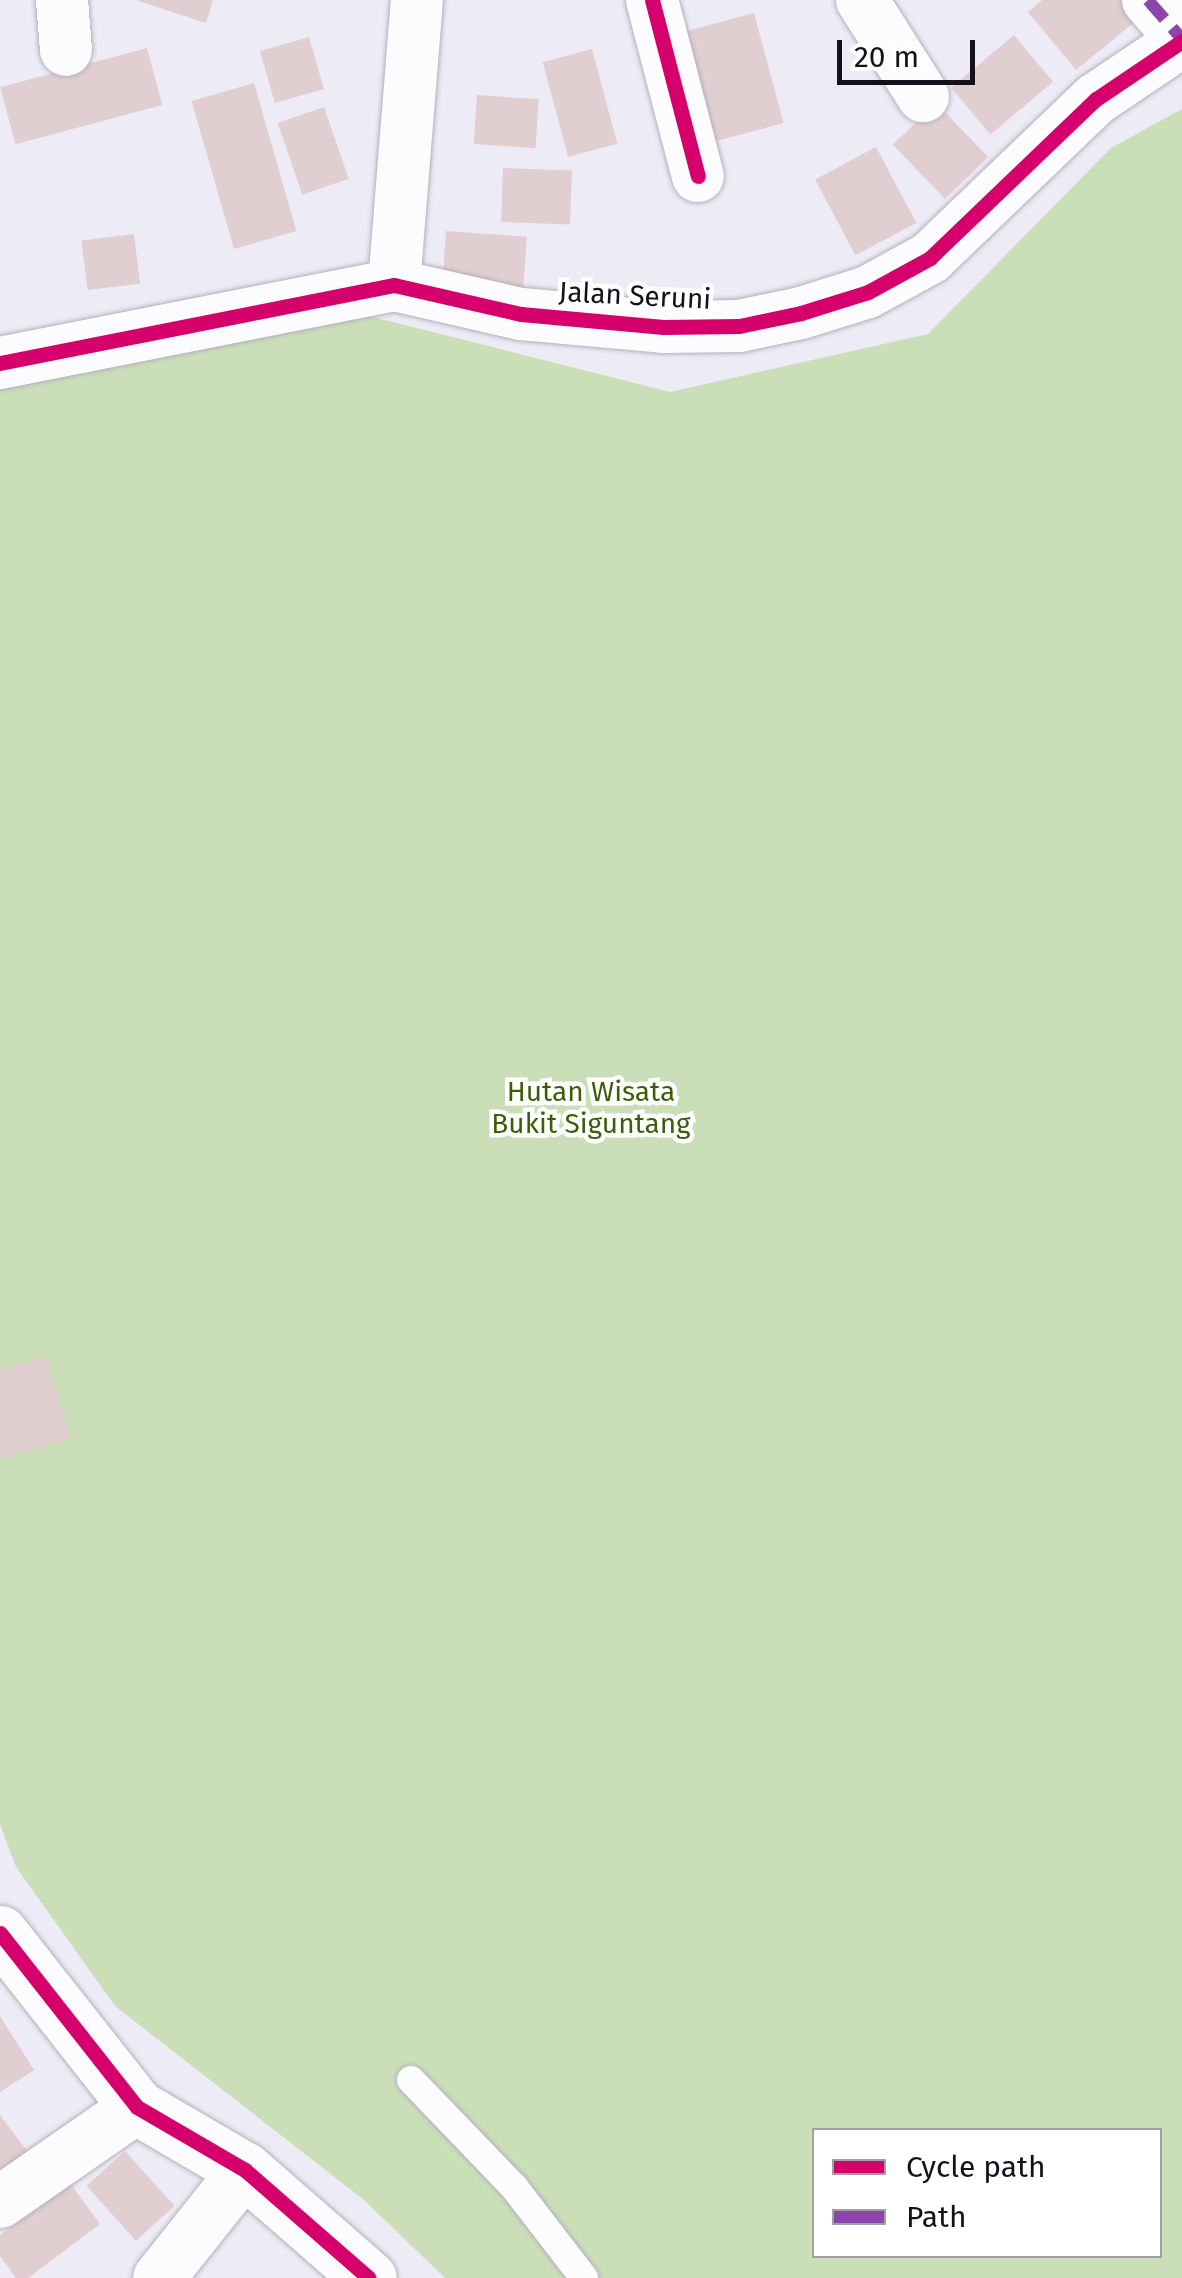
<!DOCTYPE html>
<html>
<head>
<meta charset="utf-8">
<style>
	body { margin:0 }
	#map { position:relative; width:1182px; height:2278px; overflow:hidden; background:#edebf6; font-family:"Fira Sans",sans-serif }
	div>[style] { position:absolute }
	.green>* { inset:0; background:#cadfb8 }
	.building>* { inset:0; background:#e1ced1; transform-origin:0 0 }
	.roads { filter:drop-shadow(0 0 2px #b3b1bc) drop-shadow(0 0 2px #b3b1bc) }
	.lane>* { height:28px; margin:-14px; padding:0 14px; transform-origin:14px; border-radius:14px; background:#fcfcfe }
	.street>* { height:52px; margin:-26px; padding:0 26px; transform-origin:26px; border-radius:26px; background:#fcfcfe }
	.secondary>* { height:55px; margin:-27.5px; padding:0 27.5px; transform-origin:27.5px; border-radius:27.5px; background:#fcfcfe }
	.quiet>* { height:12px; margin-top:-6px; transform-origin:0; background:repeating-linear-gradient(90deg,#8e44ad 0 25px,transparent 0 37px) }
	.cycleway>* { height:15px; margin:-7.5px; padding:0 7.5px; transform-origin:7.5px; border-radius:7.5px; background:#d6006c }
	span { translate:-50% -50%; white-space:nowrap; text-align:center; line-height:1.15; -webkit-text-stroke:9px #fff; paint-order:stroke }
	.street-label { font-size:28px; color:#13111b }
	.park-label { font-size:28px; color:#3d5e07 }
	.legend { position:absolute; left:812px; top:2128px; width:350px; height:130px; box-sizing:border-box; background:#fff; border:2px solid #a1a0a4; margin:0; padding:12px 18px; list-style:none; font-size:30px; color:#13111b }
	.legend li { display:flex; align-items:center; gap:20px; height:50px }
	.legend b { width:50px; border:2px solid #a1a0a4 }
	.scale { position:absolute; left:837px; top:40px; width:138px; height:45px; box-sizing:border-box; border:5px solid #13111b; border-top:0; padding-left:12px; font-size:30px; line-height:35px; white-space:nowrap; color:#13111b; -webkit-text-stroke:8px #fff; paint-order:stroke }
</style>
</head>
<body>
<div id="map">
	<div class="green">
		<i style="clip-path:polygon(evenodd,1182px 109px,1182px 2278px,445px 2278px,364px 2200px,115px 2006px,16px 1867px,0 1824px,0 377px,365px 315px,670px 392px,928px 334px,1111px 148px,1182px 109px,814px 2130px,1160px 2130px,1160px 2256px,814px 2256px,814px 2130px)"></i>
	</div>
	<div class="building">
		<i style="clip-path:polygon(136px 0,213px 0,206px 23px)"></i>
		<i style="clip-path:polygon(1042px 0,1132px 0,1143px 15px,1076px 70px,1028px 12px)"></i>
		<i style="left:754px;top:13px;width:114px;height:71px;rotate:75deg"></i>
		<i style="left:1014px;top:35px;width:61px;height:82px;rotate:50deg"></i>
		<i style="left:309px;top:37px;width:54px;height:51px;rotate:74deg"></i>
		<i style="left:147px;top:48px;width:59px;height:152px;rotate:75deg"></i>
		<i style="left:592px;top:49px;width:98px;height:51px;rotate:75deg"></i>
		<i style="left:254px;top:83px;width:154px;height:65px;rotate:74deg"></i>
		<i style="left:477px;top:95px;width:62px;height:49px;rotate:4deg"></i>
		<i style="left:936px;top:103px;width:75px;height:60px;rotate:46deg"></i>
		<i style="left:324px;top:107px;width:76px;height:49px;rotate:71deg"></i>
		<i style="left:876px;top:147px;width:86px;height:69px;rotate:62deg"></i>
		<i style="left:503px;top:168px;width:69px;height:54px;rotate:2deg"></i>
		<i style="left:446px;top:231px;width:81px;height:53px;rotate:4deg"></i>
		<i style="left:134px;top:234px;width:50px;height:53px;rotate:83deg"></i>
		<i style="clip-path:polygon(46px 1356px,70px 1438px,0 1459px,0 1370px)"></i>
		<i style="clip-path:polygon(0 2016px,34px 2070px,0 2092px)"></i>
		<i style="clip-path:polygon(0 2115px,33px 2159px,0 2183px)"></i>
		<i style="left:125px;top:2151px;width:74px;height:52px;rotate:48deg"></i>
		<i style="clip-path:polygon(70px 2183px,100px 2224px,28px 2278px,16px 2278px,0 2256px,0 2235px)"></i>
	</div>
	<div class="roads">
		<div class="lane">
			<i style="left:411px;top:2080px;width:149px;rotate:46.1deg"></i>
			<i style="left:514px;top:2187px;width:115px;rotate:52.4deg"></i>
		</div>
		<div class="street">
			<i style="left:62px;top:0;width:50px;rotate:85.4deg"></i>
			<i style="left:652px;top:0;width:182px;rotate:75.4deg"></i>
			<i style="left:862px;top:0;width:114px;rotate:57.6deg"></i>
			<i style="left:1148px;top:0;width:52px;rotate:48.9deg"></i>
			<i style="left:394px;top:285px;width:286px;rotate:-85.4deg"></i>
			<i style="left:0;top:363px;width:402px;rotate:-11.2deg"></i>
			<i style="left:394px;top:285px;width:130px;rotate:12.9deg"></i>
			<i style="left:521px;top:314px;width:143px;rotate:5.2deg"></i>
			<i style="left:663px;top:327px;width:76px;rotate:-0.8deg"></i>
			<i style="left:739px;top:326px;width:63px;rotate:-11.8deg"></i>
			<i style="left:801px;top:313px;width:70px;rotate:-17.4deg"></i>
			<i style="left:868px;top:292px;width:71px;rotate:-28.7deg"></i>
			<i style="left:930px;top:258px;width:230px;rotate:-43.8deg"></i>
			<i style="left:1096px;top:99px;width:104px;rotate:-34deg"></i>
			<i style="left:0;top:2202px;width:167px;rotate:-34.7deg"></i>
			<i style="left:159px;top:2278px;width:138px;rotate:-51.5deg"></i>
		</div>
		<div class="secondary">
			<i style="left:0;top:1933px;width:221px;rotate:51.8deg"></i>
			<i style="left:137px;top:2107px;width:125px;rotate:30.3deg"></i>
			<i style="left:245px;top:2170px;width:164px;rotate:41.1deg"></i>
		</div>
	</div>
	<div class="quiet">
		<i style="left:1148px;top:0;width:52px;rotate:48.9deg"></i>
	</div>
	<div class="cycleway">
		<i style="left:652px;top:0;width:182px;rotate:75.4deg"></i>
		<i style="left:0;top:363px;width:402px;rotate:-11.2deg"></i>
		<i style="left:394px;top:285px;width:130px;rotate:12.9deg"></i>
		<i style="left:521px;top:314px;width:143px;rotate:5.2deg"></i>
		<i style="left:663px;top:327px;width:76px;rotate:-0.8deg"></i>
		<i style="left:739px;top:326px;width:63px;rotate:-11.8deg"></i>
		<i style="left:801px;top:313px;width:70px;rotate:-17.4deg"></i>
		<i style="left:868px;top:292px;width:71px;rotate:-28.7deg"></i>
		<i style="left:930px;top:258px;width:230px;rotate:-43.8deg"></i>
		<i style="left:1096px;top:99px;width:104px;rotate:-34deg"></i>
		<i style="left:0;top:1933px;width:221px;rotate:51.8deg"></i>
		<i style="left:137px;top:2107px;width:125px;rotate:30.3deg"></i>
		<i style="left:245px;top:2170px;width:164px;rotate:41.1deg"></i>
	</div>
	<div class="street-label">
		<span style="left:635px;top:296px;rotate:3deg">Jalan Seruni</span>
	</div>
	<div class="park-label">
		<span style="left:591px;top:1108px">Hutan Wisata<br>Bukit Siguntang</span>
	</div>
	<ul class="legend">
	<li><b style="height:12px;background:#d6006c"></b>Cycle path</li>
	<li><b style="height:12px;background:#8e44ad"></b>Path</li>
	</ul>
	<div class="scale">20 m</div>
</div>
</body>
</html>
